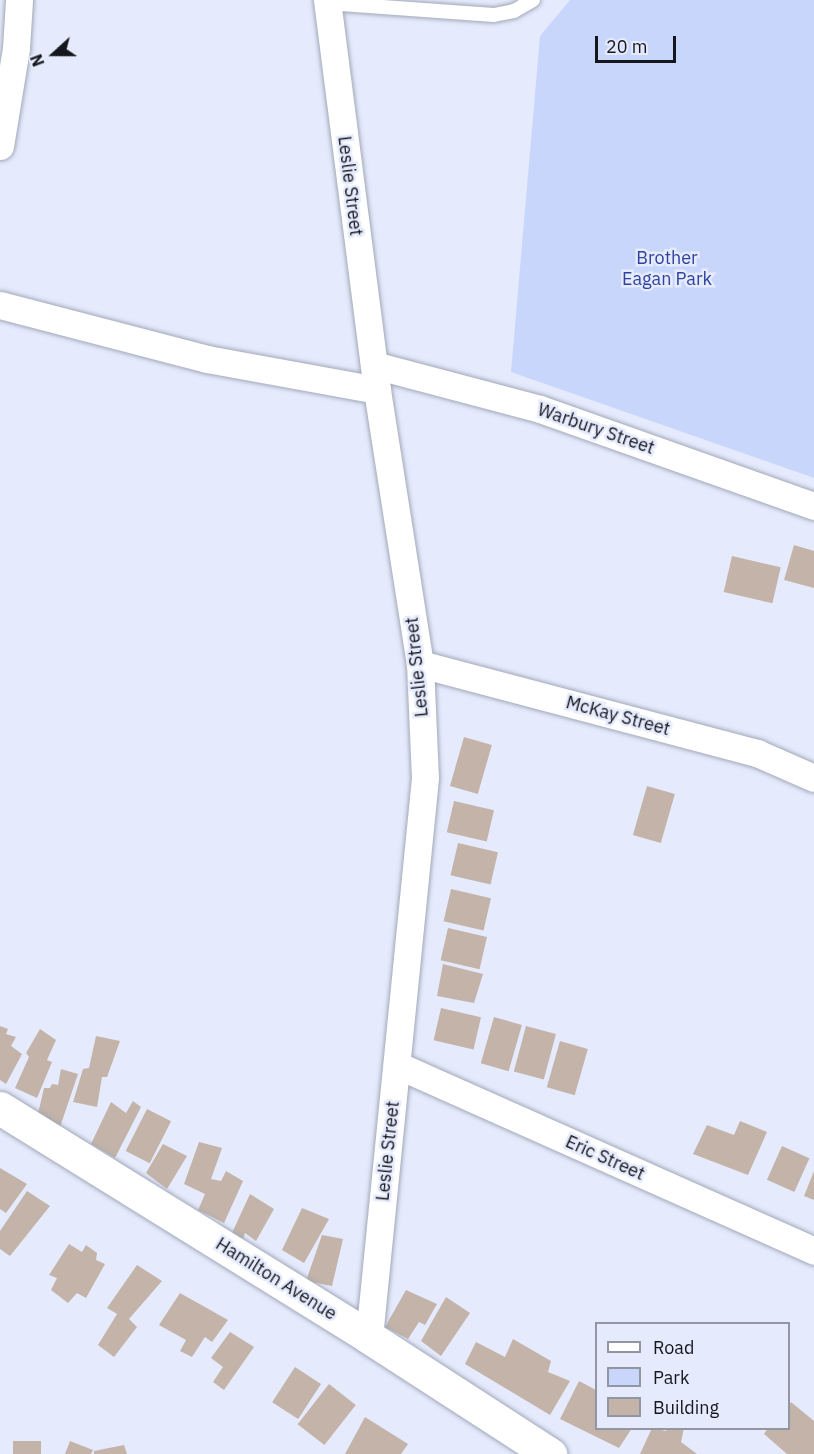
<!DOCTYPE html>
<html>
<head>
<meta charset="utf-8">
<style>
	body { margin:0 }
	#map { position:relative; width:814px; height:1454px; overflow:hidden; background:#e5ebfd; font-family:"IBM Plex Sans",sans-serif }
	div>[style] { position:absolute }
	.green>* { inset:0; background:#c9d6fc }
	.building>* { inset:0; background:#c3b3a8; transform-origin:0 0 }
	.roads { filter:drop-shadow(0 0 2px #a2a8b8) drop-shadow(0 0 2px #a2a8b8) }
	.service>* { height:14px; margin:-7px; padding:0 7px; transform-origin:7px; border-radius:7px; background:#fff }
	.minor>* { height:27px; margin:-13.5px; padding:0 13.5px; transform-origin:13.5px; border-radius:13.5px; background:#fff }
	.tertiary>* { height:33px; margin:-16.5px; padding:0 16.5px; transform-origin:16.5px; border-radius:16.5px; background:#fff }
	span { translate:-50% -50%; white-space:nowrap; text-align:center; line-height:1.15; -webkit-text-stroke:5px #e5ebfd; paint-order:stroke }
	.street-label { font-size:18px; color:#15171d }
	.park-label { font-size:18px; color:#2f429d }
	.legend { position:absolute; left:595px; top:1322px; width:195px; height:108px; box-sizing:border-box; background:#e5ebfd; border:2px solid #9296a3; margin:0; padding:8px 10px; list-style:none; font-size:18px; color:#15171d }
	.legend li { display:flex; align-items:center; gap:12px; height:30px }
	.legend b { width:30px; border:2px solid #9296a3 }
	.north { position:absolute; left:24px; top:24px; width:60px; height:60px; -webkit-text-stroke:4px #e5ebfd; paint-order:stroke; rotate:249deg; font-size:16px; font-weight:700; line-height:24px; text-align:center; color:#15171d }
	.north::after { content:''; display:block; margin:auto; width:21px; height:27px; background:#15171d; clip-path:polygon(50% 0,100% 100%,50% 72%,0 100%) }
	.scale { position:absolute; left:595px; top:36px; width:81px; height:27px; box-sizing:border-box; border:3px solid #15171d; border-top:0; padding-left:8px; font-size:18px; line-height:21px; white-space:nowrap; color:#15171d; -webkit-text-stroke:4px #e5ebfd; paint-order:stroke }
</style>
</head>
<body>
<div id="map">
	<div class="green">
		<i style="clip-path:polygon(570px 0,814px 0,814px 478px,511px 372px,540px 36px)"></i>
	</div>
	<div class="building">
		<i style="clip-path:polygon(794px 545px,814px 551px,814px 588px,784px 580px)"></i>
		<i style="left:732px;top:556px;width:50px;height:37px;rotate:13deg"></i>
		<i style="left:464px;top:737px;width:29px;height:51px;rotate:16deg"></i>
		<i style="left:647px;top:786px;width:29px;height:51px;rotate:16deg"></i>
		<i style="left:454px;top:801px;width:41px;height:32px;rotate:13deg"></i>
		<i style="left:458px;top:843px;width:41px;height:33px;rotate:13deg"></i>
		<i style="left:451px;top:889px;width:41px;height:33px;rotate:13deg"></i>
		<i style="left:448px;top:928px;width:40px;height:33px;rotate:13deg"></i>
		<i style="clip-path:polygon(443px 964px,483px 974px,474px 1003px,437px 996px)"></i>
		<i style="left:441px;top:1008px;width:41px;height:33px;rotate:13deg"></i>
		<i style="left:494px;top:1017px;width:29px;height:48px;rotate:16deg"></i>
		<i style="clip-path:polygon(0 1026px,8px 1029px,6px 1034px,16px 1037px,11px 1046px,22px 1054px,6px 1084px,0 1080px)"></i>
		<i style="left:526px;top:1026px;width:31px;height:47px;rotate:15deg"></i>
		<i style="clip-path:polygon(40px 1029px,56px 1040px,47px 1060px,52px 1062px,37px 1098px,15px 1088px,29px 1057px,26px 1053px)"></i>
		<i style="clip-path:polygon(96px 1036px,120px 1041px,107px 1077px,102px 1077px,97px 1107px,73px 1102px,83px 1069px,89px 1068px)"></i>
		<i style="left:560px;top:1041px;width:29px;height:48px;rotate:16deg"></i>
		<i style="clip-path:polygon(61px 1069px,78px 1074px,60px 1127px,37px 1118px,44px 1088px,50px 1088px,52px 1084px,58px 1085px)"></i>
		<i style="clip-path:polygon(133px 1101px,141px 1107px,115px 1158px,91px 1144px,111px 1102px,126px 1113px)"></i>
		<i style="left:147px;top:1109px;width:27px;height:47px;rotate:27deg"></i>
		<i style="clip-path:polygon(740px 1121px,767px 1132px,748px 1175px,693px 1154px,707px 1125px,734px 1135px)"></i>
		<i style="clip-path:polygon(199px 1142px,222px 1148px,211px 1179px,221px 1181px,226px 1171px,243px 1181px,224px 1223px,198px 1210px,205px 1194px,184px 1184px)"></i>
		<i style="clip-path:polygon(163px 1144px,187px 1156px,167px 1189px,146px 1173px)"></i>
		<i style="left:782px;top:1146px;width:30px;height:37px;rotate:24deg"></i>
		<i style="clip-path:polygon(0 1168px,27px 1184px,6px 1213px,0 1209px)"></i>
		<i style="clip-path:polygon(814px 1171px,814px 1200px,804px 1196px)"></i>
		<i style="clip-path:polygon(27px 1191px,50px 1206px,10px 1256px,0 1249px,0 1231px)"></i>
		<i style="clip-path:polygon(250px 1194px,274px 1209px,256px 1241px,245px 1233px,243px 1239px,232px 1233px)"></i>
		<i style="clip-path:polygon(302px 1208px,329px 1219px,304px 1263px,282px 1250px)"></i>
		<i style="clip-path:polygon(322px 1235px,343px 1239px,332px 1286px,306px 1281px)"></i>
		<i style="clip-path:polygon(69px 1244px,82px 1252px,86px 1245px,97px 1253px,96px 1260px,105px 1264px,86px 1298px,77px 1293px,68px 1303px,51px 1290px,57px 1278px,49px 1275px)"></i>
		<i style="clip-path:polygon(137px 1265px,162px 1281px,129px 1319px,137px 1327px,114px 1357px,98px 1345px,117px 1314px,107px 1308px)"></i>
		<i style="clip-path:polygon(406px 1290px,437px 1304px,425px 1325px,419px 1322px,408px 1339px,385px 1327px)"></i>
		<i style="clip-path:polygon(180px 1293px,228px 1320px,212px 1342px,205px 1337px,192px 1357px,180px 1351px,186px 1340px,159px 1325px)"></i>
		<i style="clip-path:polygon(446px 1297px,470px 1313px,441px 1356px,421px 1341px)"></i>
		<i style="clip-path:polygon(230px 1332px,254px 1347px,224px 1390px,213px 1382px,223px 1367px,211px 1358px)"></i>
		<i style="clip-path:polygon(513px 1339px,551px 1361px,548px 1372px,570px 1381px,550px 1415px,465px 1364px,476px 1342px,505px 1357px)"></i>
		<i style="left:295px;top:1367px;width:31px;height:42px;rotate:33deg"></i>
		<i style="clip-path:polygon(579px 1381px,596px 1390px,596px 1428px,632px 1428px,619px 1448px,560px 1419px)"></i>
		<i style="left:329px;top:1384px;width:34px;height:51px;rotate:38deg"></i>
		<i style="clip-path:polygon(791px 1402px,814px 1421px,814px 1454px,787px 1454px,764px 1434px,768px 1428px,789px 1428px,789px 1405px)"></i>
		<i style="clip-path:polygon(365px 1417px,408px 1444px,401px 1454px,345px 1454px)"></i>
		<i style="clip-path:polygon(652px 1428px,666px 1431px,667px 1428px,684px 1428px,681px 1442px,697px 1454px,640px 1454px)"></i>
		<i style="left:13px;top:1441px;width:28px;height:13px"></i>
		<i style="clip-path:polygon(70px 1441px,93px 1450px,91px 1454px,65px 1454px)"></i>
		<i style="clip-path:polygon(124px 1445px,127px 1454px,94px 1454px,94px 1451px)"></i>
	</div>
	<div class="roads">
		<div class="service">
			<i style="left:327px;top:3px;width:167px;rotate:4.1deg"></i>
			<i style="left:494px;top:15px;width:20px;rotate:-11deg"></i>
			<i style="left:514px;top:11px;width:22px;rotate:-30deg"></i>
		</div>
		<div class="minor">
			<i style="left:327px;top:0;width:393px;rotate:82.7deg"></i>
			<i style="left:377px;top:390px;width:277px;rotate:81.1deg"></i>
			<i style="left:420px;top:664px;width:114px;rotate:87.5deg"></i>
			<i style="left:425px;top:778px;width:562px;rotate:95.72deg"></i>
			<i style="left:0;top:146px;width:99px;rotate:-80.7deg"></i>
			<i style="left:16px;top:48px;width:48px;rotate:-86.4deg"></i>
			<i style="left:0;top:305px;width:214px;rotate:14.6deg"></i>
			<i style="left:207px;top:359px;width:173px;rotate:10.3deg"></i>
			<i style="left:374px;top:365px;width:172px;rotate:14.8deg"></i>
			<i style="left:540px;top:409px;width:291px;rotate:19.5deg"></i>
			<i style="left:420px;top:664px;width:349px;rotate:14.8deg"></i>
			<i style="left:757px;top:753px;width:62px;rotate:23.7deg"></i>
			<i style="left:397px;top:1065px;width:457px;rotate:24deg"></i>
		</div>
		<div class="tertiary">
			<i style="left:0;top:1108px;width:434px;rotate:31.8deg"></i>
			<i style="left:369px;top:1337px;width:216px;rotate:32.9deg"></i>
		</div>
	</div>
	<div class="street-label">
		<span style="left:350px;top:186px;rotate:83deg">Leslie Street</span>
		<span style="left:596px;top:429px;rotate:19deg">Warbury Street</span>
		<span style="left:417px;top:667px;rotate:-96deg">Leslie Street</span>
		<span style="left:618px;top:716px;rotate:15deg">McKay Street</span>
		<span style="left:388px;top:1151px;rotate:-84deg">Leslie Street</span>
		<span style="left:605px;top:1158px;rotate:24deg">Eric Street</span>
		<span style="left:276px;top:1279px;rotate:32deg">Hamilton Avenue</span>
	</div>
	<div class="park-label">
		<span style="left:667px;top:269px">Brother<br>Eagan Park</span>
	</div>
	<ul class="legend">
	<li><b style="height:8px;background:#fff"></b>Road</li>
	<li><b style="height:16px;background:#c9d6fc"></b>Park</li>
	<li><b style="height:16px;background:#c3b3a8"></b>Building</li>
	</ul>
	<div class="north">N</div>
	<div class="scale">20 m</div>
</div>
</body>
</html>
